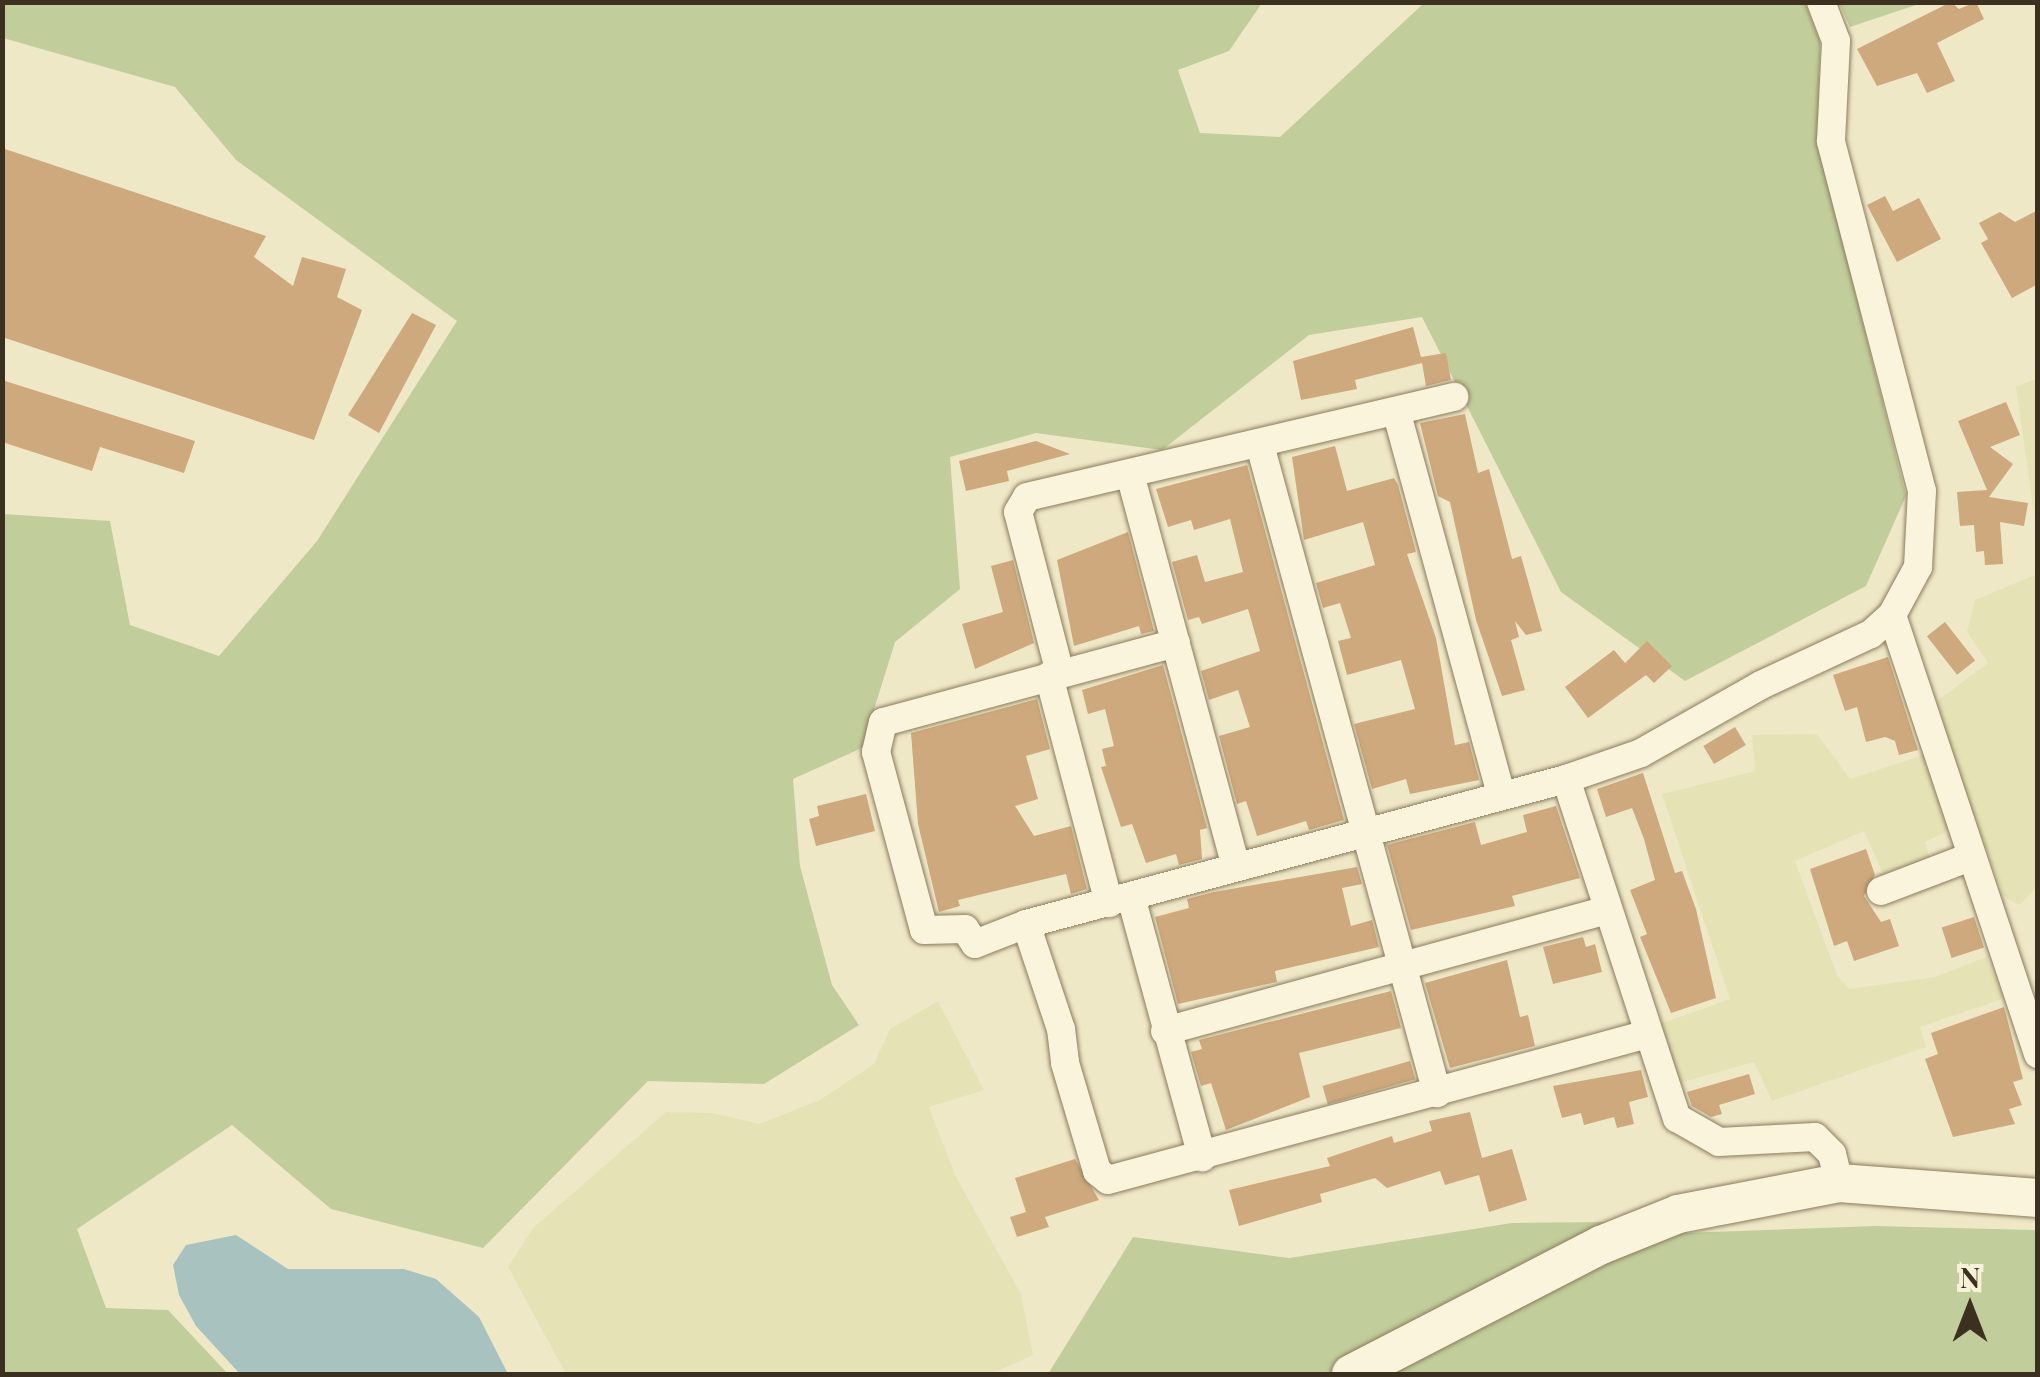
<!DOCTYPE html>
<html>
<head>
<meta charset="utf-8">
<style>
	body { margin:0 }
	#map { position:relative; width:2040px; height:1377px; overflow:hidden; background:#efe8c7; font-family:"Playfair Display",serif }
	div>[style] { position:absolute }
	.farmland>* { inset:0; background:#e5e3b5 }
	.green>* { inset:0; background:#c1ce9b }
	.water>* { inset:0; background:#a8c3bf }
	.building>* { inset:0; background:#cea97d; transform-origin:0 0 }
	.roads { filter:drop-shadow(0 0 2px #8c7b5c) drop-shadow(0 0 2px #8c7b5c) }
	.street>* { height:28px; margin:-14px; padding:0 14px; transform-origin:14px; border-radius:14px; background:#f9f4db }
	.secondary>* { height:38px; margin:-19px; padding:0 19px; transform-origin:19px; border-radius:19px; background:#f9f4db }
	span { translate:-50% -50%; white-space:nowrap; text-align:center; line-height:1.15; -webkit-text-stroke:10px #f6f1d7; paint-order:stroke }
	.frame { position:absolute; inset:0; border:5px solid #3c3120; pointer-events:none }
	.north { position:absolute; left:1920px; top:1257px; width:100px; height:100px; -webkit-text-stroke:8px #f6f1d7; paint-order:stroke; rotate:0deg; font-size:28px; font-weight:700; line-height:40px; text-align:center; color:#3c3120 }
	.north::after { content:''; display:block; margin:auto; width:35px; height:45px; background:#3c3120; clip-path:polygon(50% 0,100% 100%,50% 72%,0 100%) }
</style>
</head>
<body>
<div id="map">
	<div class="farmland">
		<i style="clip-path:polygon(2037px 378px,2037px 535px,2016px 387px)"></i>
		<i style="clip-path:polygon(2037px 574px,2037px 886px,2020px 905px,2005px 898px,1949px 750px,1937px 701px,1988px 663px,1967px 632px,1975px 600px)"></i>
		<i style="clip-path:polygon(1817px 734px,1850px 779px,1929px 753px,1952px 829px,1925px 842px,1931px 862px,1886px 880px,1864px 831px,1795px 861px,1837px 975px,1849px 989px,1935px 977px,1986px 957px,2005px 998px,1920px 1027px,1926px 1047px,1772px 1101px,1754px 1062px,1676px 1084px,1657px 1025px,1730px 999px,1662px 794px,1755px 771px,1752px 735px)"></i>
		<i style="clip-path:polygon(938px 1001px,984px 1090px,929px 1107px,955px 1175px,1021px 1294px,1033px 1355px,991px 1374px,566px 1374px,508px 1267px,533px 1228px,666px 1112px,713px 1113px,759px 1124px,820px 1100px,874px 1064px,890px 1029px)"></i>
	</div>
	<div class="green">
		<i style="clip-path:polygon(3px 2px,1262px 3px,1229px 51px,1178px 70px,1200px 133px,1280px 137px,1424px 3px,1805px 3px,1820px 41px,1818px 143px,1906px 496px,1866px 586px,1685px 681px,1561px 592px,1422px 317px,1309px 335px,1162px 450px,1036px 433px,950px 457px,960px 589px,895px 642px,862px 748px,793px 779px,800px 866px,832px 985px,859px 1025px,764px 1084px,648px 1081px,483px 1248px,331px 1209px,232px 1125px,77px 1229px,106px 1308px,168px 1310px,228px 1374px,3px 1374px,3px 514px,110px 521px,130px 625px,219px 656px,317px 541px,457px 321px,236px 160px,175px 87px,3px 38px)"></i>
		<i style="clip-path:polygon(1839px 3px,1922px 3px,1850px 27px)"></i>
		<i style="clip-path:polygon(1607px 1222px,1684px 1233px,1876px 1226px,2037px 1230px,2037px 1374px,1048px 1374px,1133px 1237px,1289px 1258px,1512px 1223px)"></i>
	</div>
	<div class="water">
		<i style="clip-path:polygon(236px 1235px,288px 1269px,404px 1269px,436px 1279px,479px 1317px,508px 1374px,240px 1374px,196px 1326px,179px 1295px,173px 1265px,186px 1245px)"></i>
	</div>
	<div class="building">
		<i style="clip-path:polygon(1951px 2px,1959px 9px,1976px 2px,1984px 19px,1937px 43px,1955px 81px,1927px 93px,1917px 73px,1877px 86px,1857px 49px)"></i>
		<i style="clip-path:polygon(2px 148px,266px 236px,254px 257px,293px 286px,302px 257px,346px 269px,337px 297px,362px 310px,314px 440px,2px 337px)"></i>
		<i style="clip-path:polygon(1885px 196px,1893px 211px,1919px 198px,1941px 239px,1897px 262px,1867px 205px)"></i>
		<i style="clip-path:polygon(2038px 210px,2038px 284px,2012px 298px,1981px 243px,1988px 239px,1979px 223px,2000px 212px,2015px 222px)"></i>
		<i style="clip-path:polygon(412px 313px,436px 325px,379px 433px,348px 415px)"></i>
		<i style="clip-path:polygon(1413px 327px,1421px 357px,1446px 353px,1451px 380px,1426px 386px,1422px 363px,1355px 380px,1357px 389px,1301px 400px,1293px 361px)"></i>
		<i style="clip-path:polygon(2px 380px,195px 441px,184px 473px,100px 447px,92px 471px,2px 442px)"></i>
		<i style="clip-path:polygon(2006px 402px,2020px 435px,1990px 447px,2013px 464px,1989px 497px,2028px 503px,2024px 526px,2000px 522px,2003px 564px,1985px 565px,1984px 551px,1976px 552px,1974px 525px,1960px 526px,1957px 492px,1987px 490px,1958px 421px)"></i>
		<i style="clip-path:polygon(1465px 414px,1478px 473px,1489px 469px,1512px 559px,1521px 556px,1542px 631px,1526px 635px,1515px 621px,1519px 637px,1511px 640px,1525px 690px,1502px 696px,1476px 620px,1450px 502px,1438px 496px,1420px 423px)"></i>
		<i style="clip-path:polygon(1036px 441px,1070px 454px,1007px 471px,1009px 481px,966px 491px,959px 461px)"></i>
		<i style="clip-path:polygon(1335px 446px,1347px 491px,1394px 478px,1398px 485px,1416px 552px,1407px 554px,1436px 638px,1455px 745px,1469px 742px,1479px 780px,1410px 794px,1406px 779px,1372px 789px,1354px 724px,1415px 709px,1401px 660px,1347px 675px,1338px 641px,1351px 638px,1340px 603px,1323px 608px,1316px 583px,1375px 565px,1363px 522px,1304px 540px,1292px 457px)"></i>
		<i style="clip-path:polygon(1247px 465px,1344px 820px,1309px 830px,1306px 821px,1257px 836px,1246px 801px,1237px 804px,1219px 736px,1250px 727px,1238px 690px,1209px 700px,1201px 671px,1260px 651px,1248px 609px,1202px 624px,1199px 617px,1188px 620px,1172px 562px,1197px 555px,1205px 582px,1243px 572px,1230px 519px,1194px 530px,1191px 520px,1168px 527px,1156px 489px)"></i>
		<i style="clip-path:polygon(1128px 532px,1154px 631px,1141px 634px,1139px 626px,1074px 646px,1057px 560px)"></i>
		<i style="clip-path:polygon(1013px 560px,1034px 643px,975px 669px,962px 624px,1003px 612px,991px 566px)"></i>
		<i style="left:1945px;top:622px;width:49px;height:23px;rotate:52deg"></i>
		<i style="clip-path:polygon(1647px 641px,1672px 666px,1654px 683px,1646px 675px,1588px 718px,1565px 687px,1614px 650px,1625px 663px)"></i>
		<i style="clip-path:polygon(1888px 657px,1918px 750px,1899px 755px,1895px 741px,1885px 737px,1866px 742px,1857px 707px,1845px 711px,1833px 675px)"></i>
		<i style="clip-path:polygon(1163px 665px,1207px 828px,1200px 830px,1202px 859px,1179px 865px,1176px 854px,1146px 863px,1132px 824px,1121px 827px,1101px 767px,1106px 766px,1102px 749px,1114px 746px,1105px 709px,1088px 714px,1082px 690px)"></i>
		<i style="clip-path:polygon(1037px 699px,1050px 749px,1026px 756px,1038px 799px,1015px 806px,1034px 836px,1071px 826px,1087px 889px,1071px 894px,1066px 874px,958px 900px,960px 906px,939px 912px,918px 824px,911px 733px)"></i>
		<i style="left:1735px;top:727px;width:21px;height:37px;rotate:59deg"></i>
		<i style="clip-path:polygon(1643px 773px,1675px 873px,1682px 871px,1696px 909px,1716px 998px,1671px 1013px,1640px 937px,1647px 934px,1630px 890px,1655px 880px,1644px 839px,1632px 808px,1606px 817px,1597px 789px)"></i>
		<i style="clip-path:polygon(866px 794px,875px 831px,816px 846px,809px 819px,819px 816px,817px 806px)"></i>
		<i style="clip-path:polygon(1556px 806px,1580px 878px,1512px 896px,1515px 906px,1411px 930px,1387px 845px,1475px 822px,1481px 845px,1527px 832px,1523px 815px)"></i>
		<i style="clip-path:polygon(1866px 849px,1875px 875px,1864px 896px,1881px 922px,1890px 919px,1899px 946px,1854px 961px,1847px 941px,1834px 946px,1810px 869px)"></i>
		<i style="clip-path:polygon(1357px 867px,1362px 884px,1342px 888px,1351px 926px,1372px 920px,1379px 947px,1275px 971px,1277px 982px,1178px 1004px,1155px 917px,1189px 908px,1187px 899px,1214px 892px)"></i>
		<i style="left:1974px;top:917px;width:32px;height:34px;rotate:72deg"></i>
		<i style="clip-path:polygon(1583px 937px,1586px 947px,1595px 944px,1602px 972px,1553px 984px,1543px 947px)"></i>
		<i style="clip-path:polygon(1507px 960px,1520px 1017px,1528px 1015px,1535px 1046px,1450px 1068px,1425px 983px)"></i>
		<i style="clip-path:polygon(1391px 991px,1401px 1028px,1299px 1053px,1310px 1097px,1226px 1130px,1211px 1083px,1201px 1086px,1191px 1052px,1202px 1049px,1199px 1040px)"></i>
		<i style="clip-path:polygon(2004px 1007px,2023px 1079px,2013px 1082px,2022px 1105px,2009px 1109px,2015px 1124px,1953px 1137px,1925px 1059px,1938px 1054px,1931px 1033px)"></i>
		<i style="left:1410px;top:1061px;width:19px;height:91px;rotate:74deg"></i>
		<i style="clip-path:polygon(1641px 1070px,1648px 1097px,1629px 1102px,1634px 1124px,1617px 1128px,1614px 1117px,1584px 1125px,1581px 1113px,1562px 1118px,1553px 1086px)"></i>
		<i style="clip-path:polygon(1749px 1074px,1755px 1094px,1719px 1105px,1722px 1114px,1711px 1117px,1692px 1106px,1687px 1092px)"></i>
		<i style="clip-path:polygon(1470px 1112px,1482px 1158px,1512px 1149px,1527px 1200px,1489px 1212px,1479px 1175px,1445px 1185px,1440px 1171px,1387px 1188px,1375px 1178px,1320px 1194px,1322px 1202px,1239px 1226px,1229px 1190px,1330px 1166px,1327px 1158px,1392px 1136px,1394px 1143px,1432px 1131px,1429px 1121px)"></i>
		<i style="clip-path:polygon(1075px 1159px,1099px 1200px,1045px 1217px,1049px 1227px,1017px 1237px,1010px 1217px,1026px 1212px,1015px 1178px)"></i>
	</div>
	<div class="roads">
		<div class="street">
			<i style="left:1397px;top:414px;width:394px;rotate:74.7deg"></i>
			<i style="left:1260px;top:445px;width:672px;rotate:74.72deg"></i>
			<i style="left:1130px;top:474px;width:406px;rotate:74.9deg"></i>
			<i style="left:1892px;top:615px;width:463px;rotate:71.6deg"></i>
			<i style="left:1176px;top:643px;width:303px;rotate:164.9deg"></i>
			<i style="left:883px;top:722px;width:31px;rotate:103deg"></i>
			<i style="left:876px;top:752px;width:184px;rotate:74.9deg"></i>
			<i style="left:924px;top:930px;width:41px;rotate:-1.4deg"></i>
			<i style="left:965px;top:929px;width:18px;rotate:56deg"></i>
			<i style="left:975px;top:944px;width:55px;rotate:-21.4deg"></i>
			<i style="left:1026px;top:924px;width:559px;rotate:-15.03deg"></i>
			<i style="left:1566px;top:779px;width:79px;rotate:-19.1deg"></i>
			<i style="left:1641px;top:753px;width:138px;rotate:-29.5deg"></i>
			<i style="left:1761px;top:685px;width:121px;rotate:-24.9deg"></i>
			<i style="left:1871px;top:634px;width:28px;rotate:-42deg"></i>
			<i style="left:1892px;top:615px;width:55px;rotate:-61.6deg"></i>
			<i style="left:1918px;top:567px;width:76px;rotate:-87deg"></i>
			<i style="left:1922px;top:491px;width:362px;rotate:-104.6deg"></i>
			<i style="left:1831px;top:141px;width:100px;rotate:-87.1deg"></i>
			<i style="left:1836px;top:41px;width:42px;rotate:-111deg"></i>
			<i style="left:1060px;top:673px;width:166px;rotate:-104.6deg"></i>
			<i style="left:1018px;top:512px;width:17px;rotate:-59deg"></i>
			<i style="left:1027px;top:497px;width:439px;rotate:-13.2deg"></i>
			<i style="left:1049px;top:676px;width:235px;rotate:75.2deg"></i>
			<i style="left:1566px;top:779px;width:357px;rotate:71.9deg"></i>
			<i style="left:1677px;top:1118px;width:48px;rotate:29.7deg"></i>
			<i style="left:1719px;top:1142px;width:96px;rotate:-3deg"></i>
			<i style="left:1815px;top:1137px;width:24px;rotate:45deg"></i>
			<i style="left:1832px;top:1154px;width:30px;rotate:76deg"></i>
			<i style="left:1881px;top:891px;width:95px;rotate:-20.9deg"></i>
			<i style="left:1131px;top:897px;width:270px;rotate:74.7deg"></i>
			<i style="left:1026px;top:924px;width:111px;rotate:71.6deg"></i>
			<i style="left:1061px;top:1029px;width:34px;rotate:83deg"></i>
			<i style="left:1065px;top:1063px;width:113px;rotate:73.5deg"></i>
			<i style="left:1097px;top:1171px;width:14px;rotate:39deg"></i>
			<i style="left:1108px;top:1180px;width:559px;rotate:-15.13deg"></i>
			<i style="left:1165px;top:1031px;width:457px;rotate:-15.3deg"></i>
		</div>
		<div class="secondary">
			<i style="left:1351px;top:1374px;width:281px;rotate:-27.3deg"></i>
			<i style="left:1601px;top:1245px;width:83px;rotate:-21.9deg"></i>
			<i style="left:1678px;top:1214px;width:164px;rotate:-10.9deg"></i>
			<i style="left:1839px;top:1183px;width:200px;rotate:4.3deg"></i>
		</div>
	</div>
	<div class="frame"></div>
	<div class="north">N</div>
</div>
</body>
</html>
